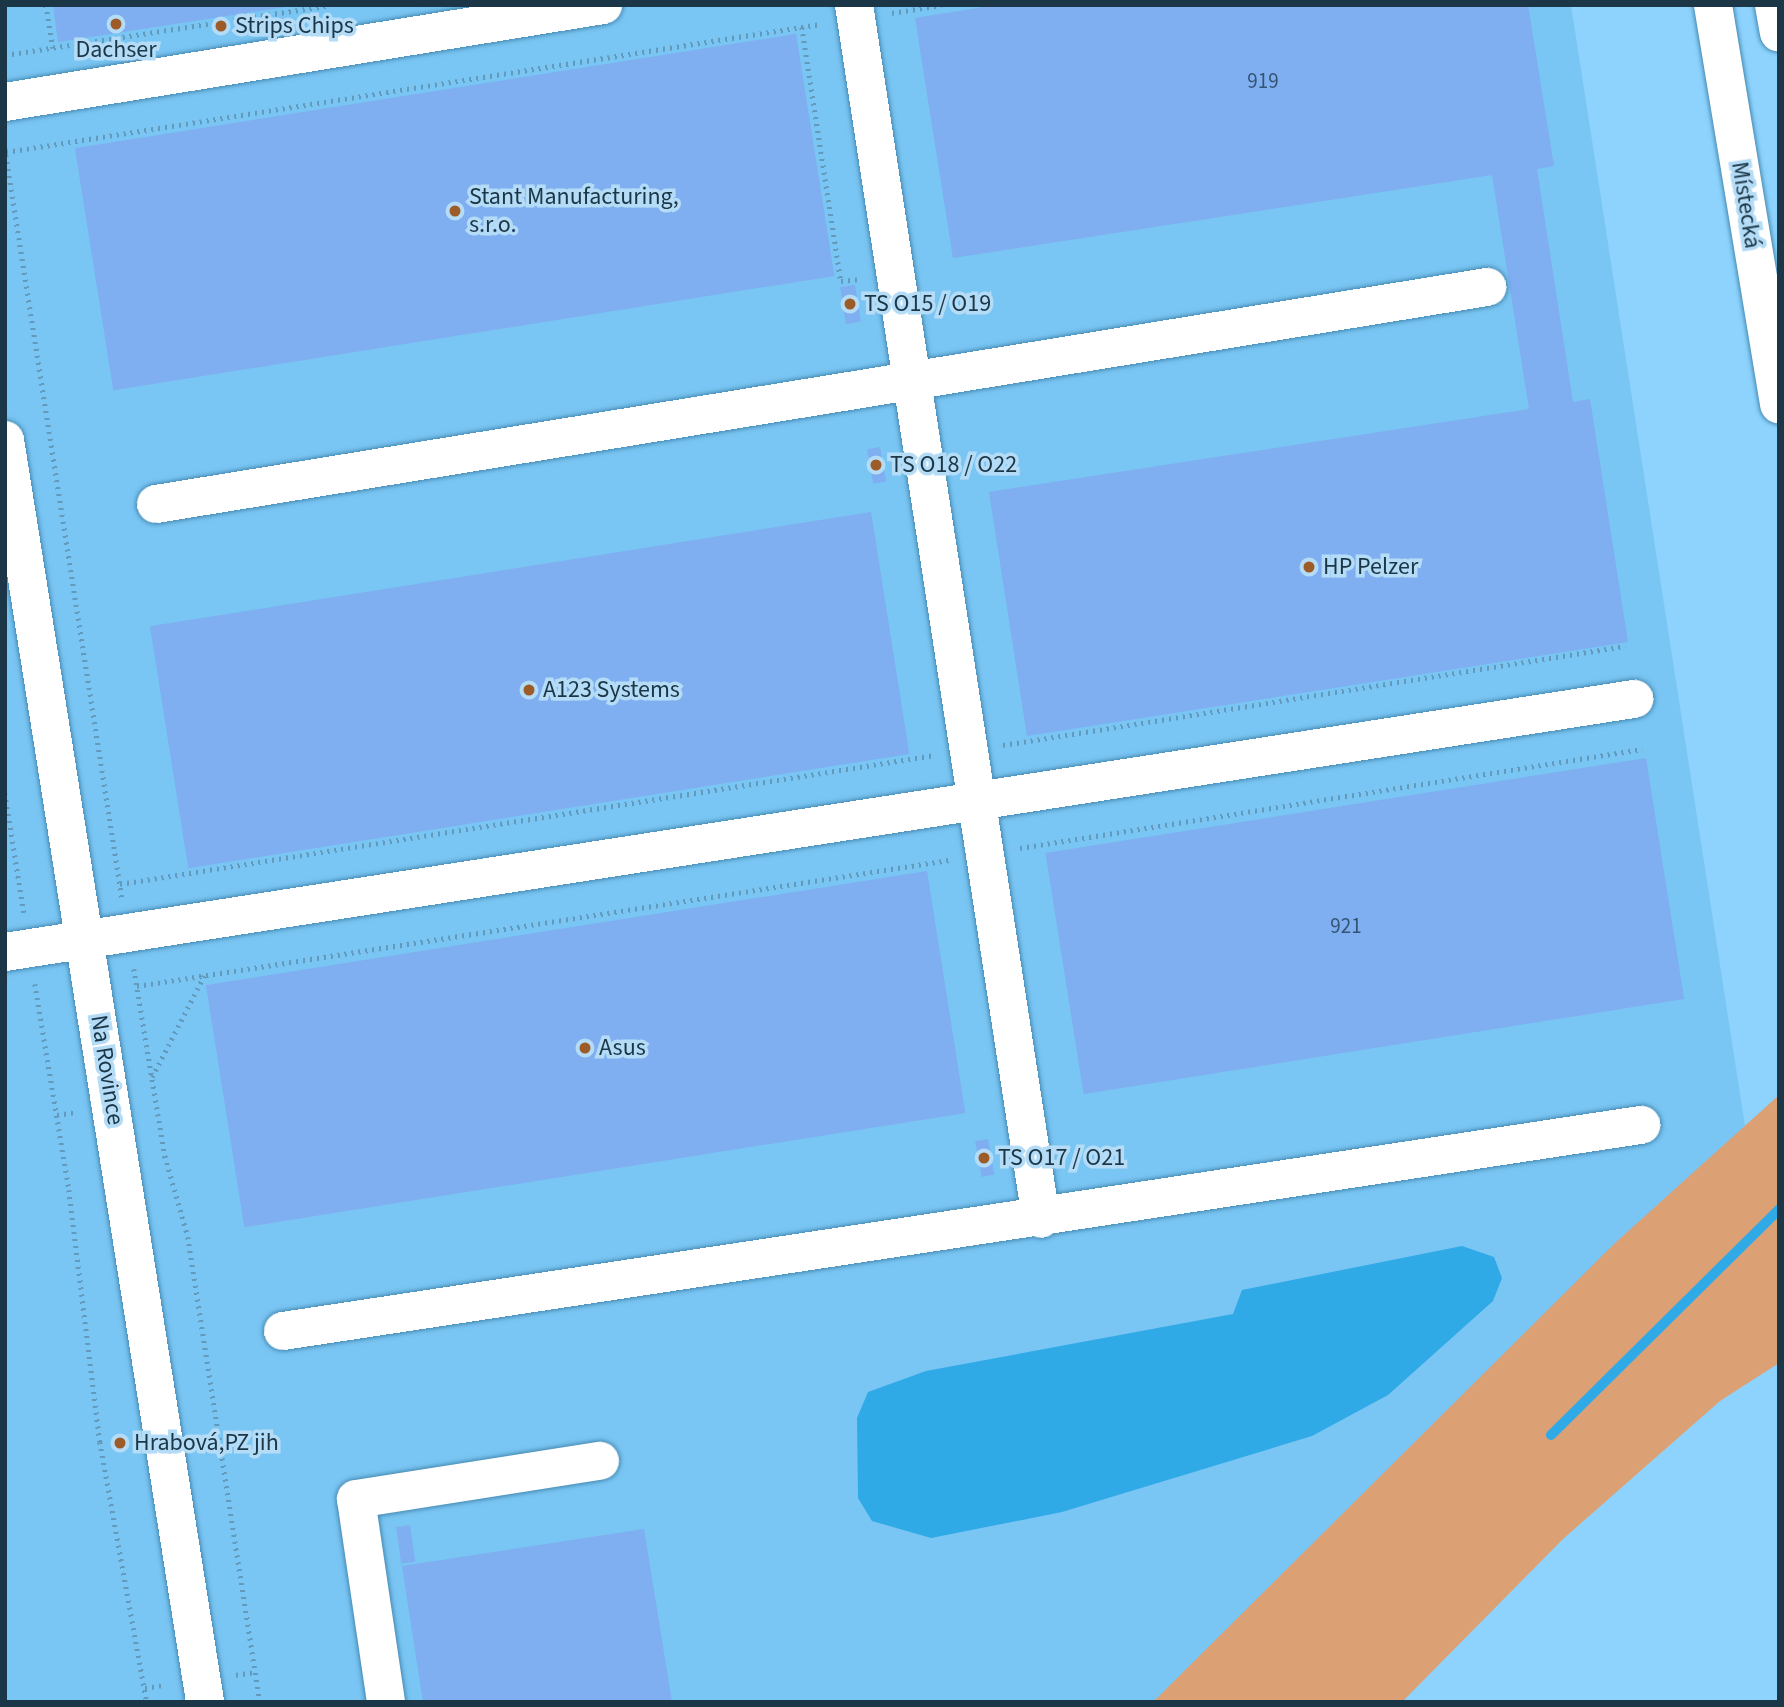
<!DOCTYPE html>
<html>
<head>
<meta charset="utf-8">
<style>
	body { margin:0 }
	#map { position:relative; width:1784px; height:1707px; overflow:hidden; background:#8dd3fd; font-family:"Source Sans 3",sans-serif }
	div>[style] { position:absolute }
	.built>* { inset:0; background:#79c5f3 }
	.green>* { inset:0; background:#dca075 }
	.water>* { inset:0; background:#30a9e7 }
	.stream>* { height:10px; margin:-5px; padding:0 5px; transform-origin:5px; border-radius:5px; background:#30a9e7 }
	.building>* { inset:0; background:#7faef1; transform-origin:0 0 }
	.path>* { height:4.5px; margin-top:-2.25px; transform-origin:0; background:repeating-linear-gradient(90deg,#639abb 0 2px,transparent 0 7px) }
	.roads { filter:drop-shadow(0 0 2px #468ab2) drop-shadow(0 0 2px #468ab2) }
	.minor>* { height:38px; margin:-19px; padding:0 19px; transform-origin:19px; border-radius:19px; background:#fff }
	.highway>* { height:38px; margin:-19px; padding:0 19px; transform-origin:19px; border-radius:19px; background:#fff }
	.dots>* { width:19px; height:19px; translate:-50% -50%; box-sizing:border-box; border:4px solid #b4dcf6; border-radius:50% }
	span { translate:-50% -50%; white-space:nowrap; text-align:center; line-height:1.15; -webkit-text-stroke:7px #b4dcf6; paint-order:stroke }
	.number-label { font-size:21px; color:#335472 }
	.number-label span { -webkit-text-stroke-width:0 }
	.poi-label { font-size:24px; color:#1a3647 }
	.left { translate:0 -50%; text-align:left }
	.street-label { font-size:24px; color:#1a3647 }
	.frame { position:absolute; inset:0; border:7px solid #1a3647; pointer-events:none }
</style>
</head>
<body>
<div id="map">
	<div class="built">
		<i style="clip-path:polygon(5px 5px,1571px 5px,1745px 1126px,1158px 1702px,5px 1702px)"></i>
	</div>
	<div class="green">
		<i style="clip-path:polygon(1779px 1095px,1779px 1363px,1720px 1401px,1563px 1539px,1402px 1702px,1153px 1702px,1615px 1243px)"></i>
	</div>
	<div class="water">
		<i style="clip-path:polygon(1462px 1246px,1494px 1257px,1502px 1278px,1493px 1301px,1388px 1395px,1312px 1436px,1062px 1512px,931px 1538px,872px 1521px,858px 1498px,857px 1418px,868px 1392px,926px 1371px,1233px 1314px,1242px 1290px)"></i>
	</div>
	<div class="stream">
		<i style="left:1551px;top:1435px;width:321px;rotate:-44.7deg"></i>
	</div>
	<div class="building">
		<i style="clip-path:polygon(53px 5px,285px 5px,285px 7px,58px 42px)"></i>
		<i style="clip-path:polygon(996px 5px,1528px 5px,1554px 166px,1537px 169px,1573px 402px,1590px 399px,1628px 642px,1027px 736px,989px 492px,1529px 409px,1492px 175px,953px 258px,915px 18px)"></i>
		<i style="left:796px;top:34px;width:245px;height:730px;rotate:81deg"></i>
		<i style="left:855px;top:285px;width:37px;height:15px;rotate:81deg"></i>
		<i style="left:880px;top:447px;width:35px;height:13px;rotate:80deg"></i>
		<i style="left:871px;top:512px;width:245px;height:730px;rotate:81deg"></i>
		<i style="left:1646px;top:758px;width:244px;height:608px;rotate:81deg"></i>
		<i style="left:927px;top:871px;width:245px;height:730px;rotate:81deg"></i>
		<i style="left:988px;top:1139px;width:36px;height:13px;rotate:80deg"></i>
		<i style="left:410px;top:1525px;width:37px;height:14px;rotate:82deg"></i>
		<i style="clip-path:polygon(644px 1529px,672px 1702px,423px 1702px,402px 1566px)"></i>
	</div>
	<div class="path">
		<i style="left:46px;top:5px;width:44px;rotate:80.8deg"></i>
		<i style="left:892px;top:13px;width:50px;rotate:-9.3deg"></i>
		<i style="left:802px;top:27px;width:257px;rotate:81.3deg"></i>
		<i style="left:841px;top:281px;width:18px;rotate:-6deg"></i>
		<i style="left:5px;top:55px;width:329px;rotate:-8.7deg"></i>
		<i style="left:5px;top:148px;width:759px;rotate:81.13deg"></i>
		<i style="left:6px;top:152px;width:825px;rotate:-8.93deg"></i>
		<i style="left:1003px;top:745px;width:630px;rotate:-9.04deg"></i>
		<i style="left:5px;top:793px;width:121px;rotate:81deg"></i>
		<i style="left:1020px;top:848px;width:630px;rotate:-9.04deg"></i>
		<i style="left:120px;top:884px;width:825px;rotate:-8.99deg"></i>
		<i style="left:134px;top:969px;width:190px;rotate:80.6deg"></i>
		<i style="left:165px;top:1156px;width:84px;rotate:74.1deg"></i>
		<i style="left:188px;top:1237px;width:471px;rotate:81.2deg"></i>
		<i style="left:35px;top:984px;width:209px;rotate:80.6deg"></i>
		<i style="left:69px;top:1190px;width:254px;rotate:83deg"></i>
		<i style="left:100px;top:1442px;width:264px;rotate:79.8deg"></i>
		<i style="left:137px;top:986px;width:822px;rotate:-8.82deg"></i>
		<i style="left:152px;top:1077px;width:114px;rotate:-62.8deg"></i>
		<i style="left:57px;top:1115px;width:20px;rotate:-9deg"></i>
		<i style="left:236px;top:1675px;width:19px;rotate:-9deg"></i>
		<i style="left:145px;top:1688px;width:20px;rotate:-9deg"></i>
	</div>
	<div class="roads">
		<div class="minor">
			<i style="left:854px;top:5px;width:1228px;rotate:81.24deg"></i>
			<i style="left:5px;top:102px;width:606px;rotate:-9.21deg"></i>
			<i style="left:5px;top:440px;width:1278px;rotate:80.99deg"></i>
			<i style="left:156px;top:504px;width:1349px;rotate:-9.26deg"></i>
			<i style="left:5px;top:952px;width:1649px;rotate:-8.83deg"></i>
			<i style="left:283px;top:1331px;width:1374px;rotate:-8.63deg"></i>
			<i style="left:386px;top:1702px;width:205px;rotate:-98.4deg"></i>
			<i style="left:356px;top:1499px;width:247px;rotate:-8.9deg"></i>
		</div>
		<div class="highway">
			<i style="left:1713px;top:5px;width:405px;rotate:80.6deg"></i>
			<i style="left:1774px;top:5px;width:28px;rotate:80deg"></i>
		</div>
	</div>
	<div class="dots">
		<i style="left:116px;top:24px;background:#9d5c27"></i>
		<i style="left:221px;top:26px;background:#9d5c27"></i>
		<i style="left:455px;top:211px;background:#9d5c27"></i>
		<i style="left:850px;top:304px;background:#9d5c27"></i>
		<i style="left:876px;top:465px;background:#9d5c27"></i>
		<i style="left:1309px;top:567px;background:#9d5c27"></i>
		<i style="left:529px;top:690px;background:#9d5c27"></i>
		<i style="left:585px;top:1048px;background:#9d5c27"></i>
		<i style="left:984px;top:1158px;background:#9d5c27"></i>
		<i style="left:120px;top:1443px;background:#9d5c27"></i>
	</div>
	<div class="number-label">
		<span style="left:1263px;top:81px">919</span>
		<span style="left:1346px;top:926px">921</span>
	</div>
	<div class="poi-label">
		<span class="left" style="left:235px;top:26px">Strips Chips</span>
		<span style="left:116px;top:50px">Dachser</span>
		<span class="left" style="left:469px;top:211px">Stant Manufacturing,<br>s.r.o.</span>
		<span class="left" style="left:864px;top:304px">TS O15 / O19</span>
		<span class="left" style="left:890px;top:465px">TS O18 / O22</span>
		<span class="left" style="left:1323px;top:567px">HP Pelzer</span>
		<span class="left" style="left:543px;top:690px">A123 Systems</span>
		<span class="left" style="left:599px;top:1048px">Asus</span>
		<span class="left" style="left:998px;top:1158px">TS O17 / O21</span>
		<span class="left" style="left:134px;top:1443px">Hrabová,PZ jih</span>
	</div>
	<div class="street-label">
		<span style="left:1746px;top:205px;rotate:81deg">Místecká</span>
		<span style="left:107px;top:1070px;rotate:81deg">Na Rovince</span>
	</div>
	<div class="frame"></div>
</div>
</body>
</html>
